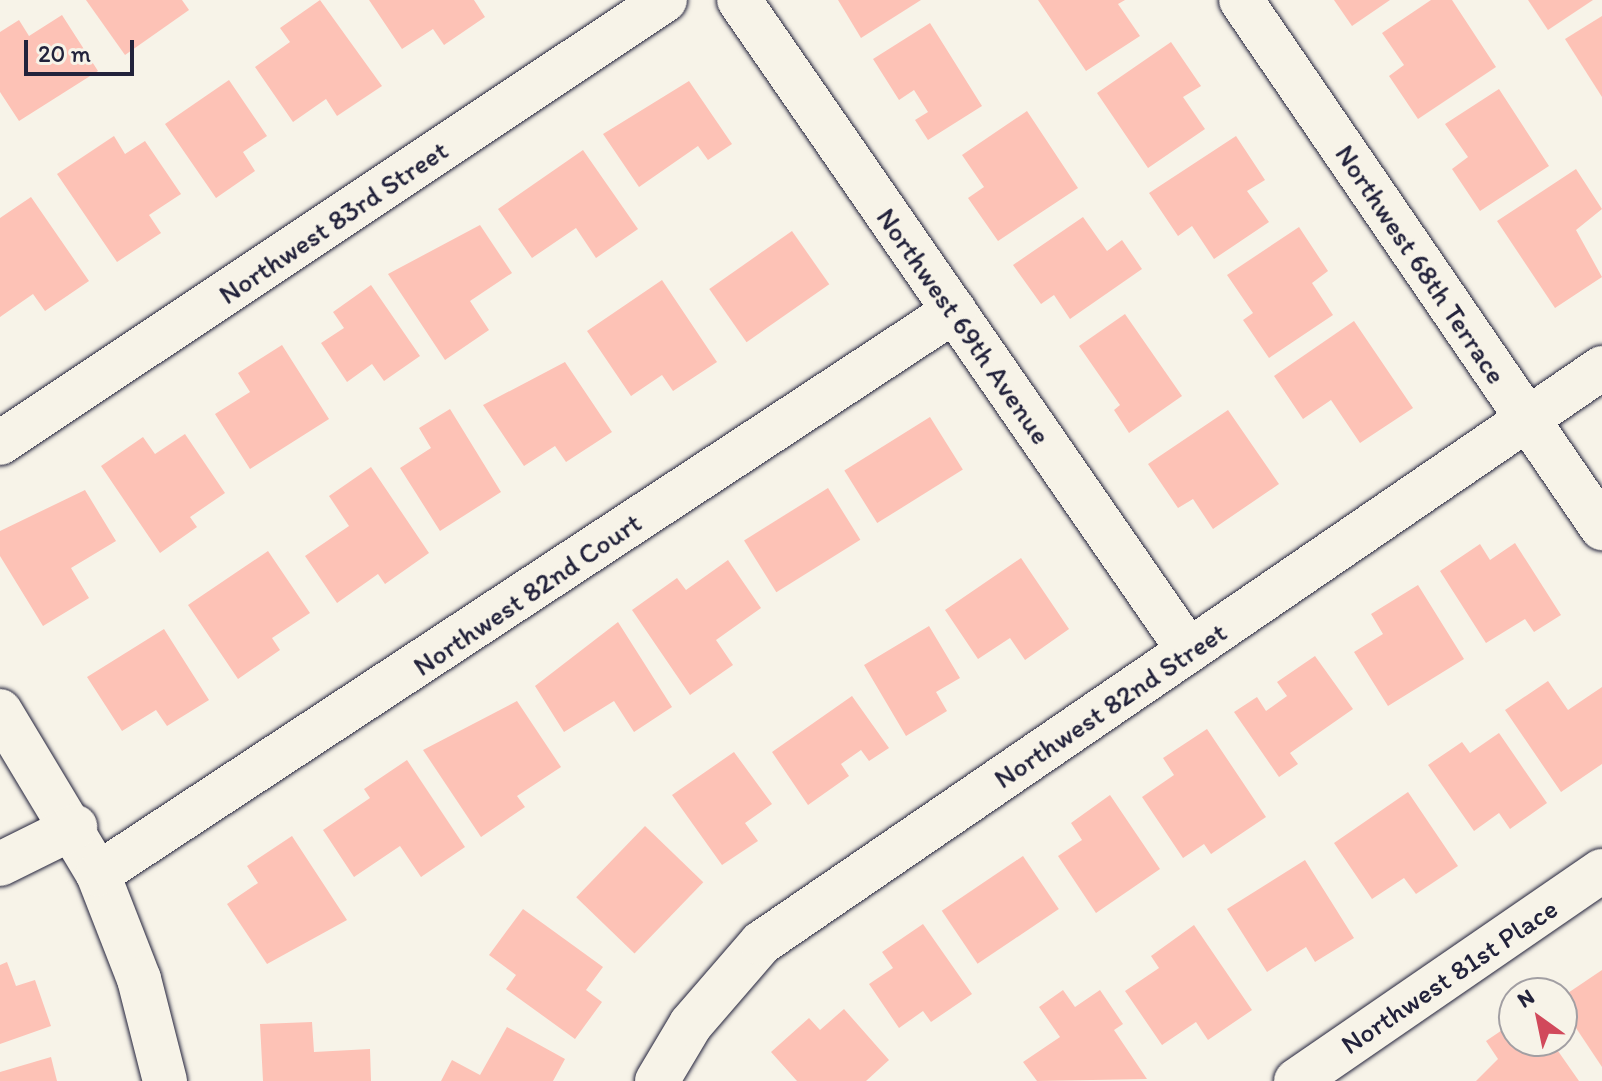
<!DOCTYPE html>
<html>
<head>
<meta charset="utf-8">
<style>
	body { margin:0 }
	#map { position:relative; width:1602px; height:1081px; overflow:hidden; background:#f7f3e8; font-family:Itim,sans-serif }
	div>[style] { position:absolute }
	.building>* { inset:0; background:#fdc2b6; transform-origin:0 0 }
	.roads { filter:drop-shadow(0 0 2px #22223b) drop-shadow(0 0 2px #22223b) }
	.minor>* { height:44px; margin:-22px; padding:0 22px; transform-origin:22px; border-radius:22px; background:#f7f3e8 }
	span { translate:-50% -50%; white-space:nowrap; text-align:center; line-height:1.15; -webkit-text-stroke:6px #f7f3e8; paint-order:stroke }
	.street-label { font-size:28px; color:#22223b }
	.north { position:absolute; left:1498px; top:977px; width:80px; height:80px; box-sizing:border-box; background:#f7f3e8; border:2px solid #a29fa3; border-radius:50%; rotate:327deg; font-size:22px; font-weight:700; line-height:32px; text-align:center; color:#22223b }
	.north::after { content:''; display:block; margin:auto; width:28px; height:36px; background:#d1495b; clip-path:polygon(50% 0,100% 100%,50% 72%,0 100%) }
	.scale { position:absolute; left:24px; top:40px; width:110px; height:36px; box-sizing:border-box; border:4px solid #22223b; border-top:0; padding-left:10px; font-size:24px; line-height:28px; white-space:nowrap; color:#22223b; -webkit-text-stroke:6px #f7f3e8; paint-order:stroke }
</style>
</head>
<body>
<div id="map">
	<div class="building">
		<i style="clip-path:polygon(86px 0,182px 0,189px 10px,125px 55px)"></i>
		<i style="clip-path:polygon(320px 0,382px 86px,337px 116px,326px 99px,293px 122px,255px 67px,290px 42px,280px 28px)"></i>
		<i style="clip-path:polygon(369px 0,474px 0,485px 17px,444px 45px,433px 29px,402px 49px)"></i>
		<i style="clip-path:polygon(838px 0,921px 0,861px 38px)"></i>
		<i style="clip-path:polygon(1038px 0,1125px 0,1118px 4px,1140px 36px,1086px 71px)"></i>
		<i style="clip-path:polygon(1334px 0,1390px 0,1352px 26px)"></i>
		<i style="clip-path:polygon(1431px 0,1452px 0,1496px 67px,1418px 119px,1389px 76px,1404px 65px,1382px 33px)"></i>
		<i style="clip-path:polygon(1528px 0,1593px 0,1548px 30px)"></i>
		<i style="clip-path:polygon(62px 15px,98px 71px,19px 121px,0 92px,0 32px,19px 20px,29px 36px)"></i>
		<i style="clip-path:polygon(1602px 16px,1602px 97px,1565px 39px)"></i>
		<i style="clip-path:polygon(930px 23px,982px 106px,928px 140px,915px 120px,928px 112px,914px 90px,899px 100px,873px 59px)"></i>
		<i style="clip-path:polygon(1171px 42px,1201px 86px,1183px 97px,1205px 129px,1148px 168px,1097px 93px)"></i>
		<i style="clip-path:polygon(229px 80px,267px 136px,243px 152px,255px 171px,216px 198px,165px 124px)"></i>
		<i style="clip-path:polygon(689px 81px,732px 144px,708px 160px,698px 146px,639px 187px,603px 134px)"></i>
		<i style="clip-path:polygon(1499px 89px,1549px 166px,1480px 211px,1452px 169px,1468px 157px,1445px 124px)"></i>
		<i style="clip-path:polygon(1027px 111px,1078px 188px,998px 241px,968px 198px,984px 187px,962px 155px)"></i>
		<i style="clip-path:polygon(114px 136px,125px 154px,145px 141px,181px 194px,149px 215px,161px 233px,117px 262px,57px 174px)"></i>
		<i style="clip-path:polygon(1236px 136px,1265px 180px,1247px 191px,1269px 222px,1214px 259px,1192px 226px,1178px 236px,1149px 193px)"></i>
		<i style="clip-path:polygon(583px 150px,638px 229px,596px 258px,576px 228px,532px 258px,498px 209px)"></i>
		<i style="clip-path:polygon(1576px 169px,1602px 209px,1576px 230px,1602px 277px,1555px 308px,1497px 221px)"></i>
		<i style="clip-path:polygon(31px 197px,89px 281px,45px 311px,33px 294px,0 317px,0 218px)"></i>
		<i style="clip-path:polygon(1083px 217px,1107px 251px,1122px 240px,1142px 269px,1070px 319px,1054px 295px,1041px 304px,1013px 265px)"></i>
		<i style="clip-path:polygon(480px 225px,512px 273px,470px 301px,489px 330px,445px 360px,388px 274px)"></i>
		<i style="clip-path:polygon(1299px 227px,1328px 271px,1312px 283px,1333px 315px,1269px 358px,1243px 320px,1253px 313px,1227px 275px)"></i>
		<i style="left:792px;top:231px;width:65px;height:101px;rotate:55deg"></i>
		<i style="clip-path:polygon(662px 280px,717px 362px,673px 391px,662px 375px,631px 396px,587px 331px)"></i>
		<i style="clip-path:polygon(371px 285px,420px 356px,384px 381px,372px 364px,347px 382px,321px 343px,344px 328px,333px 312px)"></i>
		<i style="clip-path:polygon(1125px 314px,1182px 396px,1129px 433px,1114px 410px,1120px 405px,1079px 346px)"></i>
		<i style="clip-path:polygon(1354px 321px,1413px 408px,1360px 443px,1331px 400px,1303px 419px,1274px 376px)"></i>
		<i style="clip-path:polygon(282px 345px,329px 419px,250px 469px,215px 414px,250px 392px,238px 373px)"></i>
		<i style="clip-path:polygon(565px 362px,612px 432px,566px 462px,555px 446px,524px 466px,483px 405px)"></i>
		<i style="clip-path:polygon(450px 409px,501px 492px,440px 531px,400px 468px,431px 448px,419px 428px)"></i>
		<i style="clip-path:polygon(1228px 410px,1279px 484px,1213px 529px,1193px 499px,1178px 508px,1148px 464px)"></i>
		<i style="left:930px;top:417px;width:62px;height:101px;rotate:58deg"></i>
		<i style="clip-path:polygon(185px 434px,225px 493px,190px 517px,197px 527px,160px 553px,101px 466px,143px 437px,155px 454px)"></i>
		<i style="clip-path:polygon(371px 467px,429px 553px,385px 584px,378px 574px,337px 603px,305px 556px,349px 526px,329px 496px)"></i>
		<i style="left:828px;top:488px;width:61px;height:99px;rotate:58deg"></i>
		<i style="clip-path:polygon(85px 490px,116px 541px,71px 568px,89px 598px,43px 626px,0 556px,0 531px)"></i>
		<i style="clip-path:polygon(1515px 543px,1561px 615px,1534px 632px,1525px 619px,1486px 643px,1440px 571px,1480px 544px,1490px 560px)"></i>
		<i style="clip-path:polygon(268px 551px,310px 613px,272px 638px,280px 650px,238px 679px,188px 605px)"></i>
		<i style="clip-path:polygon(1021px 558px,1069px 629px,1025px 660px,1010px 638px,978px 659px,945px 610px)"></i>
		<i style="clip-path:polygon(728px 560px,761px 608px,716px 640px,733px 665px,690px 695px,632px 610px,677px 578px,686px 590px)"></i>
		<i style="clip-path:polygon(1418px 585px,1464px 659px,1388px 706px,1354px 652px,1383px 634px,1371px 614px)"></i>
		<i style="clip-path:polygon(618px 622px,672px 707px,634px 732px,614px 701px,564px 732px,535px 686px)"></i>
		<i style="clip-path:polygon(929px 626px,960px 678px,936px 692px,947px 711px,906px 736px,864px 665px)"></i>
		<i style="clip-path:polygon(164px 629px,209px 700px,167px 726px,156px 710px,122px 731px,87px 677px)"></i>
		<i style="clip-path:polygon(1315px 656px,1353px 709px,1290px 753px,1298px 764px,1279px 777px,1234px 712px,1257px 697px,1266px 711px,1287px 696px,1277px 682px)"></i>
		<i style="clip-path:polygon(1548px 681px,1568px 710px,1602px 687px,1602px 764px,1561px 792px,1505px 710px)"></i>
		<i style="clip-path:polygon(852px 696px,889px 748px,869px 761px,861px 750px,841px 764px,849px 776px,808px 805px,772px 752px)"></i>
		<i style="clip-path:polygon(517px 701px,561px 767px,517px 796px,525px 807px,481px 837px,423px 750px)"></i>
		<i style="clip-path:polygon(1207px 729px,1266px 817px,1211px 854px,1204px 844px,1183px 858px,1142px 797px,1174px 775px,1163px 758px)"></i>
		<i style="clip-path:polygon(1499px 733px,1547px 803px,1510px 829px,1499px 813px,1474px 831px,1428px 765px,1462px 742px,1470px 753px)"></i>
		<i style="clip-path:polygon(734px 752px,772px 804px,745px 823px,758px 841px,722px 865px,672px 795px)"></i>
		<i style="clip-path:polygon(407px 760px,465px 847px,421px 877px,400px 846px,354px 877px,323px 830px,370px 798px,364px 789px)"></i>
		<i style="clip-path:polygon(1408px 792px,1458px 866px,1416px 894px,1404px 878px,1372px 899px,1334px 843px)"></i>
		<i style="clip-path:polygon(1110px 795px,1160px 869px,1096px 913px,1058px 856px,1082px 840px,1071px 823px)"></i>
		<i style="left:645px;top:826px;width:81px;height:99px;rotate:44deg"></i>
		<i style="clip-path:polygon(292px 836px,347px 920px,267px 964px,227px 904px,258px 883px,247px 866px)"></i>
		<i style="left:1023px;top:856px;width:64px;height:98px;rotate:56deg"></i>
		<i style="clip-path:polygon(1305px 860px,1354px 938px,1315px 962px,1306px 947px,1267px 972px,1227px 909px)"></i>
		<i style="clip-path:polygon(523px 909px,603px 967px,586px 990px,602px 1002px,575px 1039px,506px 989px,516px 975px,489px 955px)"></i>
		<i style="clip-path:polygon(923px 924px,972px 994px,931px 1022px,923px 1011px,899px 1028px,869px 984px,893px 968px,882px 952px)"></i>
		<i style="clip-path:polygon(1194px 925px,1252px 1010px,1208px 1040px,1196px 1022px,1162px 1045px,1125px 991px,1159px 968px,1151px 956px)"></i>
		<i style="clip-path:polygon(7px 962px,16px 986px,35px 980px,51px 1026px,0 1044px,0 965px)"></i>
		<i style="clip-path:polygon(1602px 970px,1602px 1067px,1562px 1007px,1562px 997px)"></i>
		<i style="clip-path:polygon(1063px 990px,1075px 1007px,1100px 990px,1123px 1024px,1114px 1030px,1147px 1079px,1037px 1081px,1023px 1062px,1060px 1037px,1039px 1007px)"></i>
		<i style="clip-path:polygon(844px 1009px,889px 1060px,866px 1081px,797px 1081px,771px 1052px,809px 1018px,820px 1030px)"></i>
		<i style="clip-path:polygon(312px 1022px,314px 1052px,370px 1049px,371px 1081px,263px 1081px,260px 1024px)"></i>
		<i style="clip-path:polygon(1514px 1022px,1514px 1041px,1551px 1041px,1579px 1081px,1476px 1081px,1498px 1059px,1486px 1041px)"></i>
		<i style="clip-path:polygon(507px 1027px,565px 1059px,553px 1081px,441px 1081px,452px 1060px,480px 1075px)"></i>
		<i style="clip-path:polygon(51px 1057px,57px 1081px,0 1081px,0 1072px)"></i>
	</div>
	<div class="roads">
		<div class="minor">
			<i style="left:739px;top:0;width:791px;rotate:55.35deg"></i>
			<i style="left:1241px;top:0;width:640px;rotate:55.64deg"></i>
			<i style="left:0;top:443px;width:799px;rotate:-33.67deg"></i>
			<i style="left:0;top:711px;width:190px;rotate:59deg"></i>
			<i style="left:98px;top:874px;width:113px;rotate:68.7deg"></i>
			<i style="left:139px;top:979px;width:105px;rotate:75.7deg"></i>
			<i style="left:0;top:864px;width:84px;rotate:-26.3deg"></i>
			<i style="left:98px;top:874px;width:1025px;rotate:-33.33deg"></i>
			<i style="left:657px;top:1081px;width:66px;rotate:-59.2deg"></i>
			<i style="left:691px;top:1024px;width:107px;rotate:-49.2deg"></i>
			<i style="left:761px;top:943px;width:1019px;rotate:-34.36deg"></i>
			<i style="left:1296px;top:1081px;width:371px;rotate:-34.5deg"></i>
		</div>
	</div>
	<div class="street-label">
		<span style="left:333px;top:222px;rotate:-34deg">Northwest 83rd Street</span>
		<span style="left:1421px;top:264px;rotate:56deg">Northwest 68th Terrace</span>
		<span style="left:964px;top:326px;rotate:55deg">Northwest 69th Avenue</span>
		<span style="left:527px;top:594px;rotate:-34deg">Northwest 82nd Court</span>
		<span style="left:1110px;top:705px;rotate:-34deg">Northwest 82nd Street</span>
		<span style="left:1449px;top:976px;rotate:-34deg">Northwest 81st Place</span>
	</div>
	<div class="north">N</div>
	<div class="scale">20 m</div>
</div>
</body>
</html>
